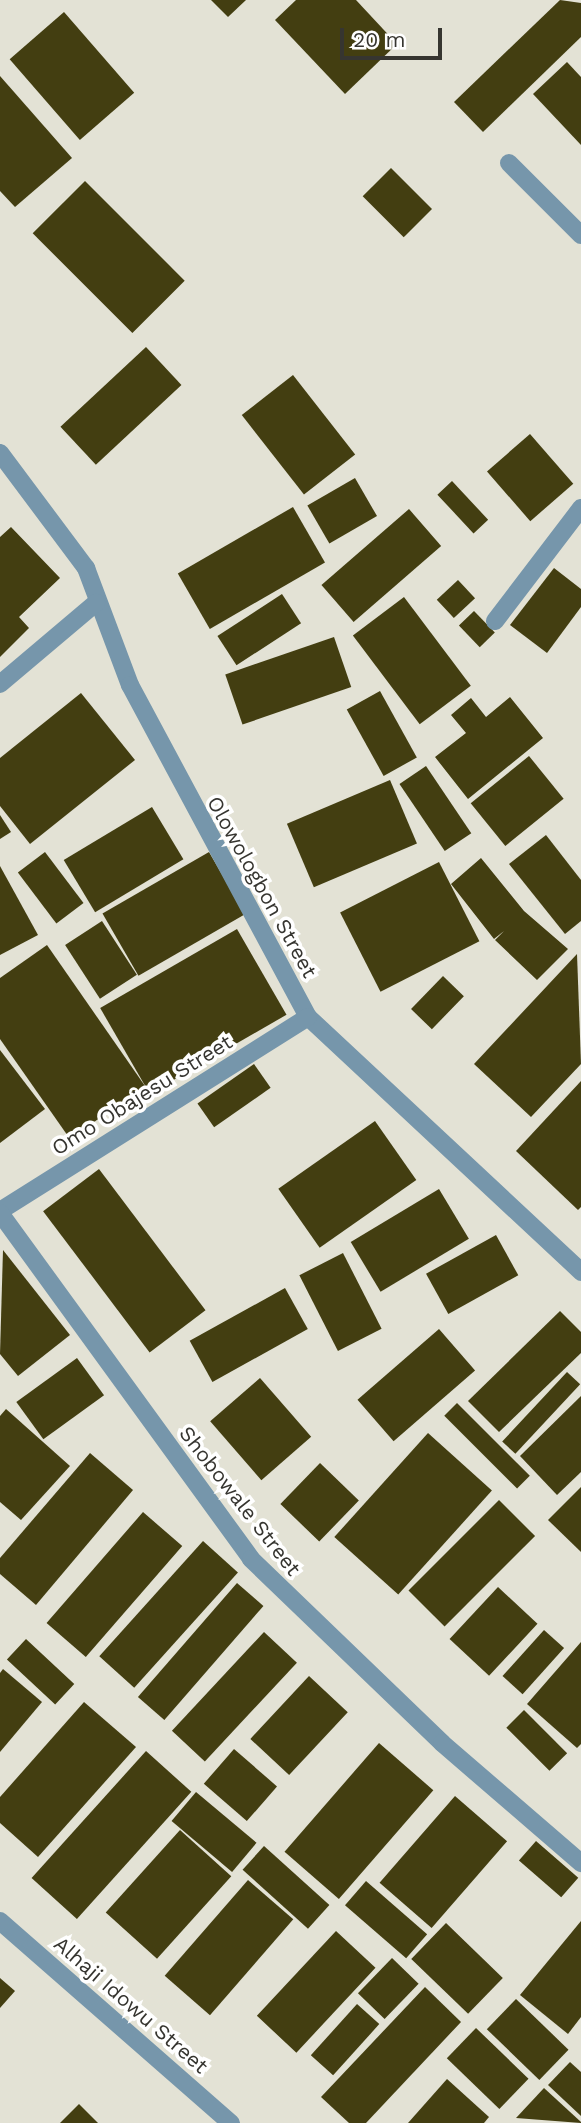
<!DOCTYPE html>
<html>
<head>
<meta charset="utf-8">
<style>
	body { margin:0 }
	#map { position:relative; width:581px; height:2123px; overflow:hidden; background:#e3e2d5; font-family:"Work Sans",sans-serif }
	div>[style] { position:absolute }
	.building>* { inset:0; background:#433e11; transform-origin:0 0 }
	.minor>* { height:18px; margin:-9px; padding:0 9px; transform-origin:9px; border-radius:9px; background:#7696ab }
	span { translate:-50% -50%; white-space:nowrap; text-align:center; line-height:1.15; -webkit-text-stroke:7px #fff; paint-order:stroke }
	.street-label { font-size:21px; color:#363530 }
	.scale { position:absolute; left:340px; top:28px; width:102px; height:32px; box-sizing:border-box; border:4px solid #363530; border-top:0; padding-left:9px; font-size:21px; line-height:24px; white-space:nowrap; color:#363530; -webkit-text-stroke:5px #fff; paint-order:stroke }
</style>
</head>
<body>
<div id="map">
	<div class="building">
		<i style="clip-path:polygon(211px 0,246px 0,228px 17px)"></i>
		<i style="clip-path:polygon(296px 0,356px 0,397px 44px,345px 94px,275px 20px)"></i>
		<i style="clip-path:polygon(560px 0,581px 3px,581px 37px,483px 132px,454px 102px)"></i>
		<i style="left:64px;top:12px;width:107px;height:72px;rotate:49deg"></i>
		<i style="clip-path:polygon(567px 62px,581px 77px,581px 145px,533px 94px)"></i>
		<i style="clip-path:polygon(0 76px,72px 158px,15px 207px,0 191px)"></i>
		<i style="left:391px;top:168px;width:58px;height:40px;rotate:45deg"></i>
		<i style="left:85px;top:181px;width:141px;height:74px;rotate:45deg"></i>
		<i style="left:146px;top:347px;width:52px;height:117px;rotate:47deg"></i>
		<i style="left:293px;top:375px;width:101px;height:65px;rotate:52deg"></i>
		<i style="left:530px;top:434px;width:66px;height:57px;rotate:49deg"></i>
		<i style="left:355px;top:478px;width:44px;height:55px;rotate:60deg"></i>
		<i style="left:452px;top:481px;width:53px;height:20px;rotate:47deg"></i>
		<i style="left:293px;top:507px;width:64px;height:133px;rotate:60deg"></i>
		<i style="left:409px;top:509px;width:49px;height:116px;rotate:49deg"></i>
		<i style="clip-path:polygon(11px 527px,60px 578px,19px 617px,29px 628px,0 657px,0 537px)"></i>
		<i style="clip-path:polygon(554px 568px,581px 589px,581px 607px,547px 653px,510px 625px)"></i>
		<i style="left:458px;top:580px;width:25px;height:29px;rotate:47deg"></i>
		<i style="left:282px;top:594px;width:35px;height:77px;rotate:57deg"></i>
		<i style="left:404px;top:597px;width:111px;height:64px;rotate:53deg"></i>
		<i style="left:474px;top:611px;width:30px;height:21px;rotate:46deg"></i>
		<i style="left:334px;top:637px;width:53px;height:115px;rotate:71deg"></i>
		<i style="left:380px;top:691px;width:76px;height:38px;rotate:61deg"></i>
		<i style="clip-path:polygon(81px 693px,135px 760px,30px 844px,0 806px,0 758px)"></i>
		<i style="clip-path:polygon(510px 697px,543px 738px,468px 799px,435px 757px,466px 733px,451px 715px,471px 698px,486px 717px)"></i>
		<i style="left:529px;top:756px;width:55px;height:75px;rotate:51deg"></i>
		<i style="left:426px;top:766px;width:81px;height:32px;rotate:56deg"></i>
		<i style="left:390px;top:780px;width:69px;height:112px;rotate:67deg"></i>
		<i style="left:152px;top:807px;width:61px;height:103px;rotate:59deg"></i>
		<i style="clip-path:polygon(0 815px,11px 832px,0 839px)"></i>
		<i style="clip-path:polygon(546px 835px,581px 880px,581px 921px,565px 934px,509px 864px)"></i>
		<i style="left:45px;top:852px;width:64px;height:34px;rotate:53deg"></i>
		<i style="left:209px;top:852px;width:72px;height:123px;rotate:60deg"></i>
		<i style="clip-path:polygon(481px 858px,524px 911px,568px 949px,537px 980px,495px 940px,504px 931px,494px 939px,451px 884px)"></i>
		<i style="left:439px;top:862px;width:89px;height:111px;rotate:63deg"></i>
		<i style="clip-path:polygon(0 866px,38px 935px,0 955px)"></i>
		<i style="left:102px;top:921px;width:64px;height:44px;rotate:57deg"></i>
		<i style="left:237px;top:929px;width:99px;height:158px;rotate:60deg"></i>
		<i style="clip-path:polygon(47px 945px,145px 1086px,70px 1139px,0 1039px,0 978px)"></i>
		<i style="clip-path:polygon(577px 954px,581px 1064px,531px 1117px,474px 1064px)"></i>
		<i style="left:443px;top:976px;width:29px;height:46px;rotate:44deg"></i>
		<i style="clip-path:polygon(0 1050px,45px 1109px,0 1143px)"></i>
		<i style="left:254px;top:1064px;width:29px;height:69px;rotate:55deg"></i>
		<i style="clip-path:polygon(581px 1081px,581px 1207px,578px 1210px,516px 1151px)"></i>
		<i style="left:375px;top:1121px;width:72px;height:118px;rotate:55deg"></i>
		<i style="left:99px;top:1169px;width:177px;height:70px;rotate:53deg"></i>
		<i style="left:439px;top:1189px;width:58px;height:103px;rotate:59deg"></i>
		<i style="left:496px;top:1235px;width:46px;height:80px;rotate:61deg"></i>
		<i style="clip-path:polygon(3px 1250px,70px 1335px,18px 1376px,0 1354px)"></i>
		<i style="left:343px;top:1253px;width:85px;height:49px;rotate:63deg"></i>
		<i style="left:285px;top:1288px;width:47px;height:109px;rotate:61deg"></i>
		<i style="clip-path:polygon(560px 1311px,581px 1332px,581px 1353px,499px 1432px,468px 1401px)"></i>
		<i style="left:439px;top:1329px;width:55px;height:108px;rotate:49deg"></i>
		<i style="left:77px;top:1358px;width:46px;height:75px;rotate:54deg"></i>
		<i style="left:567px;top:1372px;width:18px;height:95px;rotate:43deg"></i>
		<i style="left:260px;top:1378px;width:78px;height:66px;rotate:49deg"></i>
		<i style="clip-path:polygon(581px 1396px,581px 1472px,557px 1495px,520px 1456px)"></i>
		<i style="left:457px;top:1403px;width:103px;height:18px;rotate:45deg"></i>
		<i style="clip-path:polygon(6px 1409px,70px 1466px,21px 1520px,0 1502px,0 1416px)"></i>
		<i style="left:428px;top:1433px;width:86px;height:140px;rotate:42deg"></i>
		<i style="clip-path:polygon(90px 1453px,133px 1490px,36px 1605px,0 1574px,0 1558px)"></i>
		<i style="left:320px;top:1463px;width:54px;height:57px;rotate:44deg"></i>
		<i style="clip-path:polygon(581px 1487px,581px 1552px,548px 1520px)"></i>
		<i style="left:499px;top:1500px;width:51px;height:128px;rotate:45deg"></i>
		<i style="left:143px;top:1512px;width:52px;height:147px;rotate:41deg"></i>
		<i style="left:203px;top:1541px;width:47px;height:155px;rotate:42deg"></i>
		<i style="left:237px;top:1583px;width:35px;height:151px;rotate:41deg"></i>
		<i style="left:498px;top:1587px;width:54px;height:71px;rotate:43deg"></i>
		<i style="left:544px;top:1630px;width:27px;height:62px;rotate:42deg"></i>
		<i style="left:264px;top:1632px;width:45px;height:135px;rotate:43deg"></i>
		<i style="left:26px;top:1639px;width:66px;height:28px;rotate:43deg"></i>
		<i style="clip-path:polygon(581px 1642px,581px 1744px,577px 1748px,527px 1704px)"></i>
		<i style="clip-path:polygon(3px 1669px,42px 1702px,0 1752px,0 1673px)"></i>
		<i style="left:309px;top:1676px;width:53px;height:86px;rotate:43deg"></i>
		<i style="clip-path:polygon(84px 1702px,136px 1747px,38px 1857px,0 1823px,0 1797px)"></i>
		<i style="left:524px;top:1710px;width:61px;height:25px;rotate:45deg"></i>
		<i style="left:379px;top:1743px;width:72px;height:144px;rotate:41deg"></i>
		<i style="left:234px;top:1749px;width:57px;height:46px;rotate:41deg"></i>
		<i style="left:146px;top:1751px;width:61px;height:171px;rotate:42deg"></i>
		<i style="left:196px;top:1792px;width:79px;height:38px;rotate:40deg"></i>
		<i style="left:455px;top:1796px;width:69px;height:115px;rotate:41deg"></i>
		<i style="left:180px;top:1830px;width:69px;height:111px;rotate:42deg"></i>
		<i style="left:536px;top:1841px;width:56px;height:26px;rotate:41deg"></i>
		<i style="left:264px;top:1846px;width:88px;height:32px;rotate:42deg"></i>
		<i style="left:248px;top:1880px;width:60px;height:127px;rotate:41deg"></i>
		<i style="left:366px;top:1881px;width:81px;height:32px;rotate:41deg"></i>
		<i style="clip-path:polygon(581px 1921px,581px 2017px,568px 2034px,520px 1995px)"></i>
		<i style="left:446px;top:1923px;width:79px;height:50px;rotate:44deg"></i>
		<i style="left:336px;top:1931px;width:54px;height:116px;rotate:43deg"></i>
		<i style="left:392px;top:1958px;width:37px;height:49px;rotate:44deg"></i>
		<i style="clip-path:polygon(0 1978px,15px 1991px,0 2008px)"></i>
		<i style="clip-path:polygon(425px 1987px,461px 2022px,366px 2123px,349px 2123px,321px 2097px)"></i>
		<i style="left:516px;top:1999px;width:73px;height:42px;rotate:44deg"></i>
		<i style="left:357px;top:2004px;width:30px;height:69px;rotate:42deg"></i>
		<i style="left:476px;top:2028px;width:73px;height:42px;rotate:44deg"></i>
		<i style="clip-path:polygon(570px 2062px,581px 2072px,581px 2116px,548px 2085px)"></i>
		<i style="clip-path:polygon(447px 2079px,489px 2117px,484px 2123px,408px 2123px)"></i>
		<i style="clip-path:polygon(544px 2088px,581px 2122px,581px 2123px,516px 2118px)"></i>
		<i style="clip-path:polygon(79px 2104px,98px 2123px,60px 2123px)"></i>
	</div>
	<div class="minor">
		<i style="left:509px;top:163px;width:102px;rotate:45deg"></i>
		<i style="left:0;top:453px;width:144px;rotate:53.2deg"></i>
		<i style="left:86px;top:568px;width:125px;rotate:69.4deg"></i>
		<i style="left:130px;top:685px;width:377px;rotate:61.8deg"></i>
		<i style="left:308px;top:1017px;width:374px;rotate:43deg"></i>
		<i style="left:495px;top:621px;width:142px;rotate:-52.7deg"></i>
		<i style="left:0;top:684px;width:126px;rotate:-40.2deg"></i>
		<i style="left:0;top:1211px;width:364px;rotate:-32.2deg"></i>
		<i style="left:0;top:1213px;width:427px;rotate:54deg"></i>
		<i style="left:251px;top:1559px;width:265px;rotate:43.9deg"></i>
		<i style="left:442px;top:1743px;width:184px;rotate:40.8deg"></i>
		<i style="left:0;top:1921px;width:307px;rotate:41.2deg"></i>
	</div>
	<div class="street-label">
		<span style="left:262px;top:887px;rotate:61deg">Olowologbon Street</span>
		<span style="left:142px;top:1095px;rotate:-32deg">Omo Obajesu Street</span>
		<span style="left:240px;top:1501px;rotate:52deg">Shobowale Street</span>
		<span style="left:131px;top:2005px;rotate:41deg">Alhaji Idowu Street</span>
	</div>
	<div class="scale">20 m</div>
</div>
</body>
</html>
